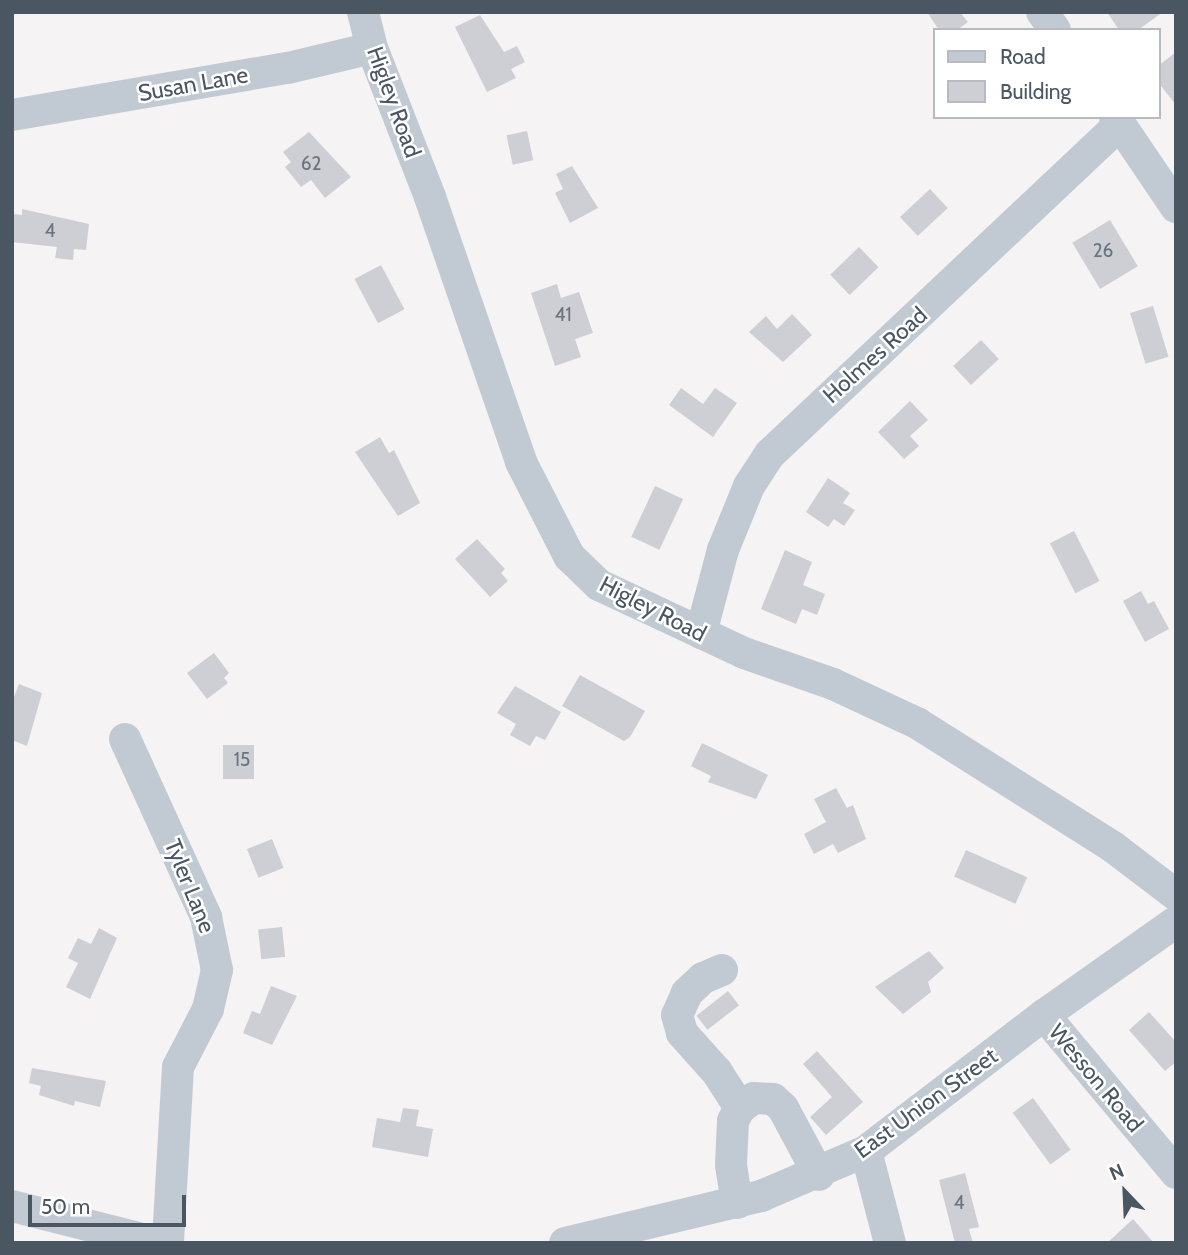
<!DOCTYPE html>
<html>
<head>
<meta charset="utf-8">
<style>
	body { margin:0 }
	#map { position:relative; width:1188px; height:1255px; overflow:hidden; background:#f5f3f3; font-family:Cabin,sans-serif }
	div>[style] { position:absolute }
	.building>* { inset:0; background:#cdcfd5; transform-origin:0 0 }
	.minor>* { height:32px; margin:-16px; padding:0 16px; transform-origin:16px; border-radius:16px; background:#c1cad2 }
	span { translate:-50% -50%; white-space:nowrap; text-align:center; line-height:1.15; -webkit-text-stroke:5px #fff; paint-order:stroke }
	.number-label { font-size:19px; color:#6b747e }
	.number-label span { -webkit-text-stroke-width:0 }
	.street-label { font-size:23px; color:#4a5661 }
	.frame { position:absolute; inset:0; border:14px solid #4a5661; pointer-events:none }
	.legend { position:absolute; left:933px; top:28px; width:228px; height:91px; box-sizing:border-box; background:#fff; border:2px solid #b7bbc0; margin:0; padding:9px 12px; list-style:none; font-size:21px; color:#4a5661 }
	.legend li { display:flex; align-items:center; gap:14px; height:35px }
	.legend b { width:35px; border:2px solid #b7bbc0 }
	.north { position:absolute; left:1090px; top:1157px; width:70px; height:70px; -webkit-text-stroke:5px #fff; paint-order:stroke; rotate:337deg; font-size:19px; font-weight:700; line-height:28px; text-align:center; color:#4a5661 }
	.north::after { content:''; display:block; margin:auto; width:24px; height:32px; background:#4a5661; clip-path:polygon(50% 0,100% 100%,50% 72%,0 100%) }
	.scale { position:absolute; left:28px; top:1195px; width:158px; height:32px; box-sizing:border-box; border:4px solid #4a5661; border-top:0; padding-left:9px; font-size:21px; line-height:24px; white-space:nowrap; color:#4a5661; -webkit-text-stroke:5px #fff; paint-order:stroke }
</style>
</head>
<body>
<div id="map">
	<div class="building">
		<i style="clip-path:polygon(927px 12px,960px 12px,968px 22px,957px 30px,939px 30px)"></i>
		<i style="clip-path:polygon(1107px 12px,1163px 12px,1138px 30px,1119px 30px)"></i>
		<i style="clip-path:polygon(480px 15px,504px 52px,517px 46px,525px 62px,511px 69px,516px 78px,487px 92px,455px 27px)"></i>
		<i style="clip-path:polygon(1176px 52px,1176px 105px,1158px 82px,1158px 66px)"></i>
		<i style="left:527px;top:131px;width:30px;height:21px;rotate:78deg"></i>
		<i style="clip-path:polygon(309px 132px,351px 177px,325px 198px,311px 180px,301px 187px,285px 167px,291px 162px,283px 152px)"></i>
		<i style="clip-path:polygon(572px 166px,598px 208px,570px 223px,555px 193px,563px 189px,556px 174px)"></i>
		<i style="left:930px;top:189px;width:26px;height:41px;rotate:47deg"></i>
		<i style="clip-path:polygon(22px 209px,89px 224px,86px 250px,74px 249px,73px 260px,55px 258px,57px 247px,12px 242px,12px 214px,22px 215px)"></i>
		<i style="left:1110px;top:220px;width:54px;height:44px;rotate:59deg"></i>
		<i style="left:859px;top:247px;width:28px;height:40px;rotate:46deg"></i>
		<i style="left:381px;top:265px;width:50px;height:30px;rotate:62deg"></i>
		<i style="clip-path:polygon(557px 284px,561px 298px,579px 292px,593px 333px,575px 339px,581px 357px,555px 366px,531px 293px)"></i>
		<i style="left:1153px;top:306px;width:53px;height:24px;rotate:73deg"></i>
		<i style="clip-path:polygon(792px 314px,812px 335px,783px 362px,749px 332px,766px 316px,777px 329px)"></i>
		<i style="left:981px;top:340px;width:26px;height:38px;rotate:47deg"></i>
		<i style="clip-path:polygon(681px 388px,703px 404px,715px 388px,737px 403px,713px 437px,669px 405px)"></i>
		<i style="clip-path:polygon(910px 401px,928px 420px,910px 436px,919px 446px,904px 459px,878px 432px)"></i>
		<i style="clip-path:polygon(380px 437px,389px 453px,394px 450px,420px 503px,398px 516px,355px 452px)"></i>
		<i style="clip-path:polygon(828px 478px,850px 493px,843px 503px,855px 510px,844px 526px,834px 519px,828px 527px,806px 512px)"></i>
		<i style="left:655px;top:486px;width:31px;height:56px;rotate:25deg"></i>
		<i style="left:1074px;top:531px;width:56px;height:27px;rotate:63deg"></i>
		<i style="clip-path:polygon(477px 539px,505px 569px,501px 573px,508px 581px,490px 597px,455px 559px)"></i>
		<i style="clip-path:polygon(785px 550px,812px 562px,803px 585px,825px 594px,817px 615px,802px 609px,796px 624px,761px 609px)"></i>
		<i style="clip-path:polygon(1141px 591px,1148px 604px,1154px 601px,1169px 629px,1145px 642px,1123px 601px)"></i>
		<i style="clip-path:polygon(214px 653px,229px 673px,224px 678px,228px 683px,207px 699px,187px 673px)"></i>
		<i style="clip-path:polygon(580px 675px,645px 711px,630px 737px,624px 741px,562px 706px)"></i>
		<i style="clip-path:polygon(19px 684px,42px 693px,27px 746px,12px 740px,12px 702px)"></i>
		<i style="clip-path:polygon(515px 686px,561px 712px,545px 740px,536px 736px,530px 746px,510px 735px,516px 724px,497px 713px)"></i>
		<i style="clip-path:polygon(702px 743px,768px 775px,756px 799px,708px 782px,711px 776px,691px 766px)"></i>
		<i style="left:254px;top:745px;width:34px;height:31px;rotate:90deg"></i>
		<i style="clip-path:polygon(836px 788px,847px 808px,853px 805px,866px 839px,838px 853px,833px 844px,814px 854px,804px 834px,826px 822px,814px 799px)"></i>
		<i style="left:272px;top:839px;width:31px;height:27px;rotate:68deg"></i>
		<i style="left:966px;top:850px;width:67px;height:29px;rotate:24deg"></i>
		<i style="left:282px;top:927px;width:30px;height:24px;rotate:84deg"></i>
		<i style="clip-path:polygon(99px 928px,117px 938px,90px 999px,66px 987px,78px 963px,68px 958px,78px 938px,91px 944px)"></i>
		<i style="clip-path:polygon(929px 951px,944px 968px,928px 982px,931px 992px,903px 1014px,875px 987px)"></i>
		<i style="clip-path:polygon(271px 986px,297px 996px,272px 1045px,243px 1033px,252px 1011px,260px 1014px)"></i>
		<i style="left:728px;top:991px;width:18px;height:40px;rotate:52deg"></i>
		<i style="clip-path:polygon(1149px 1012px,1176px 1042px,1176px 1062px,1165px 1071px,1129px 1030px)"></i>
		<i style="clip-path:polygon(817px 1051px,863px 1102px,826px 1135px,810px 1117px,832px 1097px,803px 1064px)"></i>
		<i style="clip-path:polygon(32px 1068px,106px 1081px,100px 1107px,75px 1101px,74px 1106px,39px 1095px,41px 1086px,29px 1083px)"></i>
		<i style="left:1033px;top:1098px;width:64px;height:25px;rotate:54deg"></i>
		<i style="clip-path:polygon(403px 1108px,419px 1110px,416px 1126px,433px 1129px,428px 1157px,372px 1147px,377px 1118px,400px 1122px)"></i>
		<i style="clip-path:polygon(965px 1173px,979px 1227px,969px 1229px,973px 1243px,955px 1243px,939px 1180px)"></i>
		<i style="clip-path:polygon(1133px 1219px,1154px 1243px,1107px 1243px)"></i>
	</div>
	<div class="minor">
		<i style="left:363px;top:12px;width:37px;rotate:76deg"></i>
		<i style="left:372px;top:48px;width:160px;rotate:68.7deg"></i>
		<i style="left:430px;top:197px;width:280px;rotate:71deg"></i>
		<i style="left:521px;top:462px;width:106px;rotate:62.9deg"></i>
		<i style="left:569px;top:556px;width:42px;rotate:44deg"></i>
		<i style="left:599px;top:585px;width:160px;rotate:25.1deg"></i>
		<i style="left:744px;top:653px;width:94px;rotate:19.2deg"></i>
		<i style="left:833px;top:684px;width:93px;rotate:24.9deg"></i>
		<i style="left:917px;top:723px;width:232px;rotate:32.3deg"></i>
		<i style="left:1113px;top:847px;width:79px;rotate:37.3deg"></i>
		<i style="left:1042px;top:12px;width:22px;rotate:54deg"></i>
		<i style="left:12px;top:115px;width:280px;rotate:-9.7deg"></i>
		<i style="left:288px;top:68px;width:86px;rotate:-13.4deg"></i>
		<i style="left:1115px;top:117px;width:109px;rotate:55.9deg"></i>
		<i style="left:701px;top:633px;width:86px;rotate:-75.2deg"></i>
		<i style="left:723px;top:550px;width:69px;rotate:-67.9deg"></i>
		<i style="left:749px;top:486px;width:38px;rotate:-57deg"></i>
		<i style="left:770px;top:454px;width:481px;rotate:-43.3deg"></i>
		<i style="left:125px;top:739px;width:196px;rotate:65.5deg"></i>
		<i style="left:206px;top:917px;width:54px;rotate:78.3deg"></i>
		<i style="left:217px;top:970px;width:40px;rotate:103deg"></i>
		<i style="left:208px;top:1009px;width:65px;rotate:117.3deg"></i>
		<i style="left:178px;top:1067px;width:176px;rotate:93.3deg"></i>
		<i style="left:722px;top:970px;width:21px;rotate:157deg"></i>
		<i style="left:703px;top:978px;width:22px;rotate:137deg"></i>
		<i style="left:687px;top:993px;width:24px;rotate:114deg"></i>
		<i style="left:677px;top:1015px;width:19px;rotate:74deg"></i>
		<i style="left:682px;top:1033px;width:52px;rotate:48.1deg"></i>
		<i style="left:717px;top:1072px;width:43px;rotate:57.4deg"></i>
		<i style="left:1044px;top:1015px;width:206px;rotate:50.1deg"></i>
		<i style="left:866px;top:1151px;width:95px;rotate:75.4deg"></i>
		<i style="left:737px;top:1203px;width:38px;rotate:-99deg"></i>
		<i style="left:731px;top:1165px;width:44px;rotate:-87.4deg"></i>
		<i style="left:733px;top:1121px;width:15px;rotate:-62deg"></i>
		<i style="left:740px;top:1108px;width:17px;rotate:-36deg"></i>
		<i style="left:754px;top:1098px;width:19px;rotate:3deg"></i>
		<i style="left:773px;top:1099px;width:13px;rotate:42deg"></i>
		<i style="left:783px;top:1108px;width:76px;rotate:61.8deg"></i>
		<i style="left:12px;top:1206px;width:151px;rotate:14.2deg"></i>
		<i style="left:565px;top:1243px;width:202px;rotate:-13.5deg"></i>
		<i style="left:761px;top:1196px;width:114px;rotate:-23.2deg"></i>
		<i style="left:866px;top:1151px;width:224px;rotate:-37.4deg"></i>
		<i style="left:1044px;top:1015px;width:161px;rotate:-35.2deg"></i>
	</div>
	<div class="number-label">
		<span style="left:311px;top:164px">62</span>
		<span style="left:50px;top:231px">4</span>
		<span style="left:1103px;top:251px">26</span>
		<span style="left:563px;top:315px">41</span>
		<span style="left:242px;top:760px">15</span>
		<span style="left:959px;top:1203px">4</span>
	</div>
	<div class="street-label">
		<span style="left:193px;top:84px;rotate:-10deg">Susan Lane</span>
		<span style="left:394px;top:102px;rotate:70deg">Higley Road</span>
		<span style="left:875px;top:355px;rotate:-42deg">Holmes Road</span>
		<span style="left:653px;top:609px;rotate:27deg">Higley Road</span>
		<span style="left:190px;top:886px;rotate:68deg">Tyler Lane</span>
		<span style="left:1096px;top:1078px;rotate:50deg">Wesson Road</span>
		<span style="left:926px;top:1103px;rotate:-36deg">East Union Street</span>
	</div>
	<div class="frame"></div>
	<ul class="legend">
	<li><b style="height:9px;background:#c1cad2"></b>Road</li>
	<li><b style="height:19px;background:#cdcfd5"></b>Building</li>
	</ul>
	<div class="north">N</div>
	<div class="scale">50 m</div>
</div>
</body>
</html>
